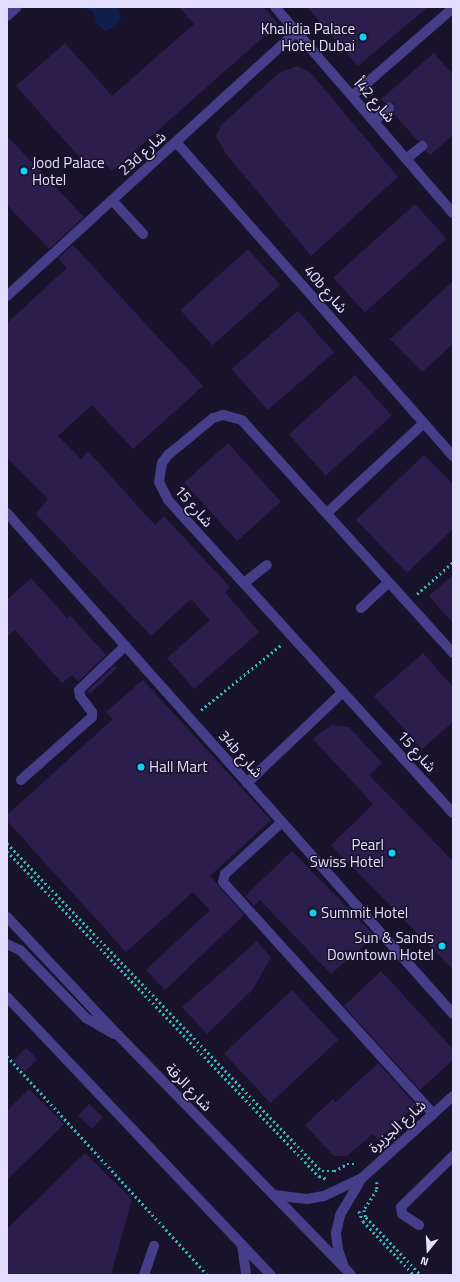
<!DOCTYPE html>
<html>
<head>
<meta charset="utf-8">
<style>
	body { margin:0 }
	#map { position:relative; width:460px; height:1282px; overflow:hidden; background:#18122b; font-family:"Titillium Web","Noto Sans Arabic",sans-serif }
	div>[style] { position:absolute }
	.water>* { inset:0; background:#0d1f4a }
	.building>* { inset:0; background:#2b1e4c; transform-origin:0 0 }
	.path>* { height:2.5px; margin-top:-1.25px; transform-origin:0; background:repeating-linear-gradient(90deg,#34bbbb 0 2px,transparent 0 5px) }
	.service>* { height:10px; margin:-5px; padding:0 5px; transform-origin:5px; border-radius:5px; background:#463e89 }
	.minor>* { height:10px; margin:-5px; padding:0 5px; transform-origin:5px; border-radius:5px; background:#463e89 }
	.tertiary>* { height:10px; margin:-5px; padding:0 5px; transform-origin:5px; border-radius:5px; background:#463e89 }
	.dots>* { width:11px; height:11px; translate:-50% -50%; box-sizing:border-box; border:2px solid #18122b; border-radius:50% }
	span { translate:-50% -50%; white-space:nowrap; text-align:center; line-height:1.15; -webkit-text-stroke:3px #18122b; paint-order:stroke }
	.poi-label { font-size:15px; color:#e3ddfe }
	.right { translate:-100% -50%; text-align:right }
	.left { translate:0 -50%; text-align:left }
	.street-label { font-size:15px; color:#e3ddfe }
	.frame { position:absolute; inset:0; border:8px solid #e3ddfe; pointer-events:none }
	.north { position:absolute; left:408px; top:1230px; width:40px; height:40px; -webkit-text-stroke:3px #18122b; paint-order:stroke; rotate:198deg; font-size:11px; font-weight:700; line-height:16px; text-align:center; color:#e3ddfe }
	.north::after { content:''; display:block; margin:auto; width:14px; height:18px; background:#e3ddfe; clip-path:polygon(50% 0,100% 100%,50% 72%,0 100%) }
</style>
</head>
<body>
<div id="map">
	<div class="water">
		<i style="clip-path:polygon(82px 7px,118px 7px,121px 19px,114px 27px,105px 31px,96px 23px,94px 12px)"></i>
	</div>
	<div class="building">
		<i style="clip-path:polygon(179px 7px,263px 7px,278px 24px,112px 171px,101px 159px,90px 169px,16px 86px,65px 43px,112px 96px,194px 24px)"></i>
		<i style="clip-path:polygon(307px 7px,428px 7px,358px 66px)"></i>
		<i style="clip-path:polygon(434px 53px,453px 75px,453px 135px,430px 155px,426px 151px,427px 142px,418px 141px,393px 113px,394px 103px,385px 103px,381px 99px)"></i>
		<i style="clip-path:polygon(297px 66px,311px 73px,398px 177px,311px 256px,226px 154px,216px 136px,221px 125px,279px 73px)"></i>
		<i style="clip-path:polygon(7px 136px,84px 217px,49px 249px,7px 205px)"></i>
		<i style="left:415px;top:204px;width:47px;height:110px;rotate:48deg"></i>
		<i style="clip-path:polygon(73px 245px,203px 386px,133px 449px,92px 405px,58px 436px,81px 459px,88px 451px,155px 525px,164px 516px,230px 587px,225px 592px,259px 632px,194px 689px,167px 658px,210px 620px,191px 599px,151px 636px,36px 514px,48px 499px,7px 458px,7px 323px,67px 268px,58px 258px)"></i>
		<i style="left:248px;top:249px;width:48px;height:91px;rotate:48deg"></i>
		<i style="clip-path:polygon(453px 281px,453px 344px,422px 372px,390px 339px)"></i>
		<i style="left:298px;top:311px;width:55px;height:88px;rotate:49deg"></i>
		<i style="left:355px;top:375px;width:55px;height:89px;rotate:48deg"></i>
		<i style="left:228px;top:443px;width:79px;height:59px;rotate:48deg"></i>
		<i style="clip-path:polygon(424px 455px,453px 484px,453px 529px,407px 573px,356px 520px)"></i>
		<i style="clip-path:polygon(453px 575px,453px 623px,429px 596px)"></i>
		<i style="clip-path:polygon(31px 578px,67px 618px,70px 615px,106px 655px,78px 682px,72px 675px,62px 683px,15px 630px,7px 637px,7px 600px)"></i>
		<i style="clip-path:polygon(423px 653px,453px 687px,453px 722px,422px 749px,374px 696px)"></i>
		<i style="clip-path:polygon(115px 665px,117px 668px,90px 694px,87px 691px)"></i>
		<i style="clip-path:polygon(143px 680px,271px 820px,210px 876px,244px 915px,165px 990px,146px 970px,210px 910px,193px 892px,126px 952px,7px 821px,7px 815px,113px 719px,106px 712px)"></i>
		<i style="clip-path:polygon(331px 725px,349px 727px,382px 763px,369px 775px,453px 861px,453px 970px,331px 845px,373px 804px,313px 739px)"></i>
		<i style="clip-path:polygon(292px 851px,375px 936px,331px 974px,260px 900px,254px 906px,245px 896px)"></i>
		<i style="clip-path:polygon(257px 941px,271px 958px,252px 990px,207px 1034px,182px 1007px)"></i>
		<i style="clip-path:polygon(381px 971px,453px 1049px,453px 1060px,420px 1090px,344px 1006px)"></i>
		<i style="left:292px;top:990px;width:68px;height:93px;rotate:47deg"></i>
		<i style="left:26px;top:1048px;width:16px;height:18px;rotate:45deg"></i>
		<i style="clip-path:polygon(378px 1063px,416px 1105px,378px 1140px,373px 1134px,347px 1156px,334px 1156px,305px 1125px,333px 1099px,336px 1102px)"></i>
		<i style="clip-path:polygon(29px 1089px,64px 1124px,7px 1180px,7px 1111px)"></i>
		<i style="left:89px;top:1104px;width:19px;height:16px;rotate:43deg"></i>
		<i style="clip-path:polygon(85px 1153px,132px 1199px,111px 1275px,7px 1275px,7px 1229px)"></i>
	</div>
	<div class="path">
		<i style="left:417px;top:594px;width:48px;rotate:-41.6deg"></i>
		<i style="left:201px;top:710px;width:103px;rotate:-39.1deg"></i>
		<i style="left:7px;top:843px;width:455px;rotate:46.2deg"></i>
		<i style="left:322px;top:1171px;width:12px"></i>
		<i style="left:334px;top:1171px;width:15px;rotate:-28deg"></i>
		<i style="left:347px;top:1164px;width:8px"></i>
		<i style="left:7px;top:851px;width:451px;rotate:46.2deg"></i>
		<i style="left:319px;top:1176px;width:9px;rotate:21deg"></i>
		<i style="left:7px;top:1056px;width:297px;rotate:47.5deg"></i>
		<i style="left:377px;top:1182px;width:8px;rotate:90deg"></i>
		<i style="left:377px;top:1190px;width:24px;rotate:123deg"></i>
		<i style="left:364px;top:1210px;width:7px;rotate:74deg"></i>
		<i style="left:366px;top:1217px;width:80px;rotate:46.5deg"></i>
		<i style="left:359px;top:1211px;width:11px;rotate:68deg"></i>
		<i style="left:363px;top:1221px;width:74px;rotate:46.6deg"></i>
	</div>
	<div class="service">
		<i style="left:374px;top:121px;width:20px;rotate:-41deg"></i>
		<i style="left:406px;top:159px;width:21px;rotate:-39deg"></i>
		<i style="left:112px;top:200px;width:46px;rotate:47.6deg"></i>
		<i style="left:244px;top:583px;width:29px;rotate:-38deg"></i>
		<i style="left:361px;top:608px;width:38px;rotate:-43deg"></i>
		<i style="left:21px;top:780px;width:95px;rotate:-41.6deg"></i>
		<i style="left:92px;top:717px;width:5px;rotate:-90deg"></i>
		<i style="left:92px;top:712px;width:20px;rotate:-127deg"></i>
		<i style="left:80px;top:696px;width:6px;rotate:-99deg"></i>
		<i style="left:79px;top:690px;width:64px;rotate:-43.7deg"></i>
		<i style="left:282px;top:822px;width:77px;rotate:137.6deg"></i>
		<i style="left:225px;top:874px;width:8px;rotate:104deg"></i>
		<i style="left:223px;top:882px;width:313px;rotate:47.8deg"></i>
		<i style="left:419px;top:1225px;width:20px;rotate:-147deg"></i>
		<i style="left:402px;top:1214px;width:7px;rotate:-98deg"></i>
		<i style="left:401px;top:1207px;width:73px;rotate:-44.4deg"></i>
		<i style="left:144px;top:1275px;width:31px;rotate:-71deg"></i>
	</div>
	<div class="minor">
		<i style="left:275px;top:7px;width:272px;rotate:49.2deg"></i>
		<i style="left:7px;top:16px;width:13px;rotate:-42deg"></i>
		<i style="left:352px;top:96px;width:134px;rotate:-41.1deg"></i>
		<i style="left:176px;top:142px;width:419px;rotate:48.6deg"></i>
		<i style="left:7px;top:296px;width:391px;rotate:-42.4deg"></i>
		<i style="left:7px;top:513px;width:671px;rotate:48.32deg"></i>
		<i style="left:327px;top:513px;width:132px;rotate:-42.9deg"></i>
		<i style="left:453px;top:653px;width:314px;rotate:-132.2deg"></i>
		<i style="left:242px;top:420px;width:20px;rotate:-165deg"></i>
		<i style="left:223px;top:415px;width:10px;rotate:163deg"></i>
		<i style="left:213px;top:418px;width:58px;rotate:140.6deg"></i>
		<i style="left:168px;top:455px;width:10px;rotate:127deg"></i>
		<i style="left:162px;top:463px;width:19px;rotate:99deg"></i>
		<i style="left:159px;top:482px;width:20px;rotate:63deg"></i>
		<i style="left:168px;top:500px;width:423px;rotate:47.7deg"></i>
		<i style="left:247px;top:783px;width:132px;rotate:-43.5deg"></i>
		<i style="left:274px;top:1195px;width:33px;rotate:7deg"></i>
		<i style="left:307px;top:1199px;width:17px;rotate:-10deg"></i>
		<i style="left:324px;top:1196px;width:42px;rotate:-25.3deg"></i>
		<i style="left:344px;top:1267px;width:18px;rotate:-109deg"></i>
		<i style="left:338px;top:1250px;width:17px;rotate:-97deg"></i>
		<i style="left:336px;top:1233px;width:18px;rotate:-77deg"></i>
		<i style="left:340px;top:1215px;width:43px;rotate:-59.3deg"></i>
		<i style="left:362px;top:1178px;width:122px;rotate:-42deg"></i>
	</div>
	<div class="tertiary">
		<i style="left:7px;top:917px;width:162px;rotate:46.8deg"></i>
		<i style="left:118px;top:1035px;width:334px;rotate:45.8deg"></i>
		<i style="left:7px;top:944px;width:14px;rotate:25deg"></i>
		<i style="left:20px;top:950px;width:95px;rotate:45.9deg"></i>
		<i style="left:86px;top:1018px;width:32px;rotate:30deg"></i>
		<i style="left:7px;top:997px;width:383px;rotate:46.5deg"></i>
		<i style="left:242px;top:1245px;width:30px;rotate:82deg"></i>
	</div>
	<div class="dots">
		<i style="left:363px;top:37px;background:#0ed2f9"></i>
		<i style="left:24px;top:171px;background:#0ed2f9"></i>
		<i style="left:141px;top:767px;background:#0ed2f9"></i>
		<i style="left:392px;top:853px;background:#0ed2f9"></i>
		<i style="left:313px;top:913px;background:#0ed2f9"></i>
		<i style="left:442px;top:946px;background:#0ed2f9"></i>
	</div>
	<div class="poi-label">
		<span class="right" style="left:355px;top:37px">Khalidia Palace<br>Hotel Dubai</span>
		<span class="left" style="left:32px;top:171px">Jood Palace<br>Hotel</span>
		<span class="left" style="left:149px;top:767px">Hall Mart</span>
		<span class="right" style="left:384px;top:853px">Pearl<br>Swiss Hotel</span>
		<span class="left" style="left:321px;top:913px">Summit Hotel</span>
		<span class="right" style="left:434px;top:946px">Sun &amp; Sands<br>Downtown Hotel</span>
	</div>
	<div class="street-label">
		<span style="left:375px;top:100px;rotate:49deg">شارع 42أ</span>
		<span style="left:142px;top:153px;rotate:-42deg">23d شارع</span>
		<span style="left:326px;top:289px;rotate:49deg">40b شارع</span>
		<span style="left:194px;top:506px;rotate:49deg">شارع 15</span>
		<span style="left:417px;top:751px;rotate:48deg">شارع 15</span>
		<span style="left:241px;top:754px;rotate:48deg">34b شارع</span>
		<span style="left:189px;top:1087px;rotate:46deg">شارع الرقة</span>
		<span style="left:397px;top:1126px;rotate:-42deg">شارع الجزيرة</span>
	</div>
	<div class="frame"></div>
	<div class="north">N</div>
</div>
</body>
</html>
